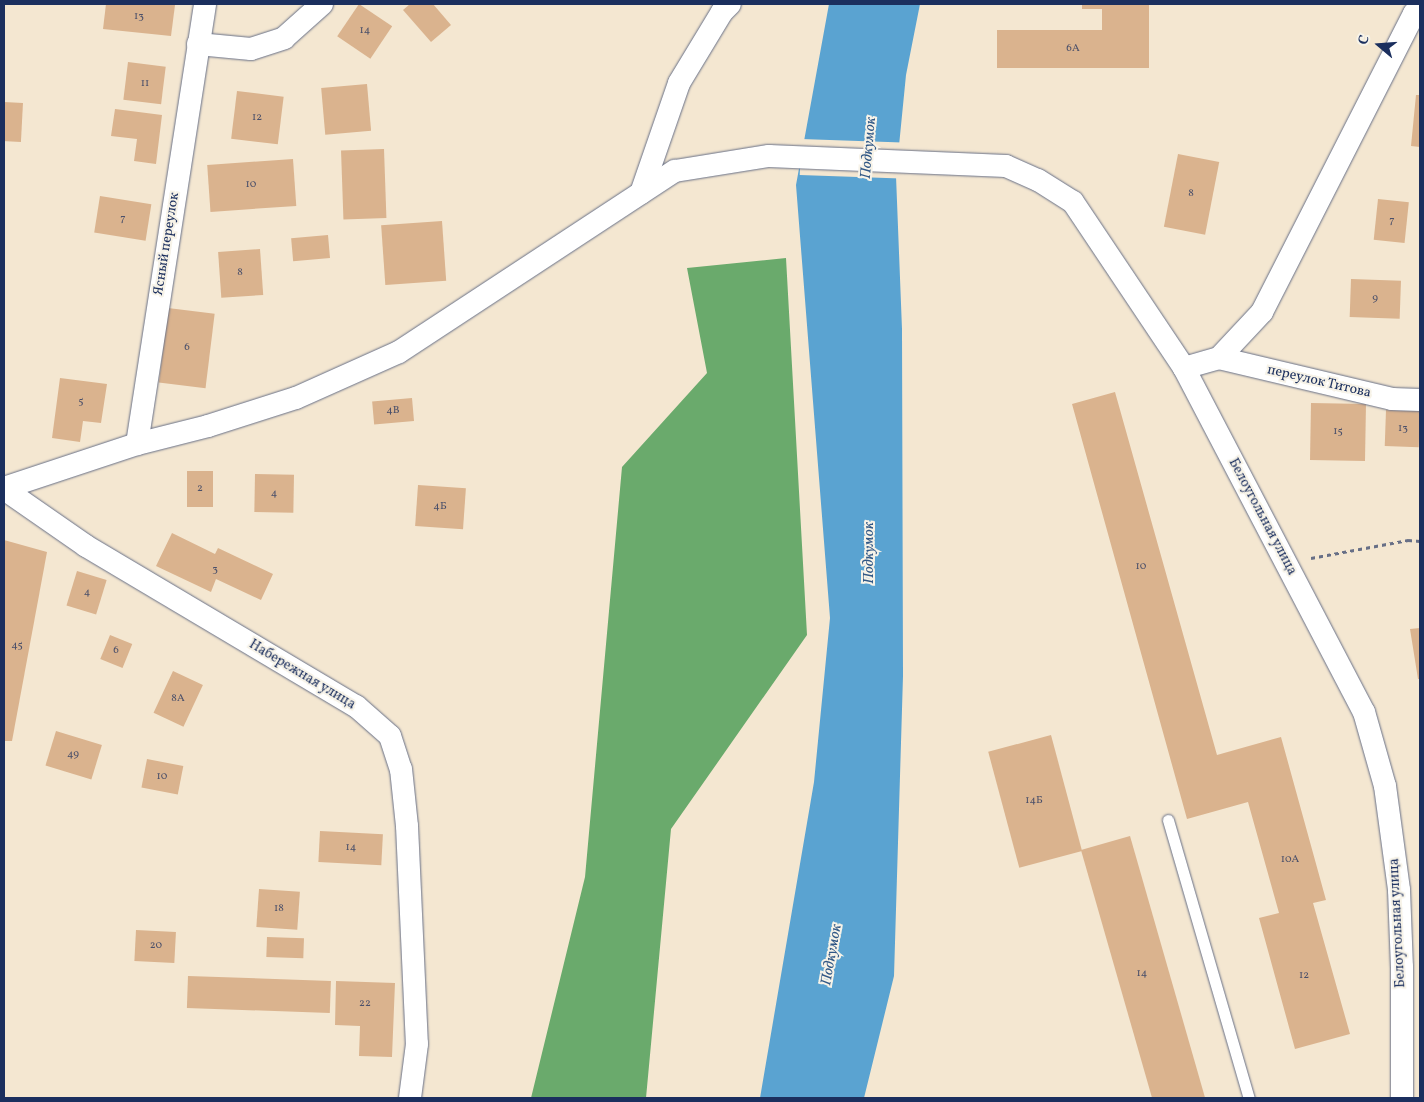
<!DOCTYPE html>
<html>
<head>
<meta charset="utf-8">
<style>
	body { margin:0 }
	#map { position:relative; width:1424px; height:1102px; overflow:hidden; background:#f4e7d1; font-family:Vollkorn,serif }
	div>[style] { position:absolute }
	.forest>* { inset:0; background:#6aaa6c }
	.water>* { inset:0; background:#5aa3d1 }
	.pier>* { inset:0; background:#f4e7d1; transform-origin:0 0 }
	.building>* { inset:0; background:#dab38e; transform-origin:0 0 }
	.path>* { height:3px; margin-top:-1.5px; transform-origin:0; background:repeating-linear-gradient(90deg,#676f86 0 4px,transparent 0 8px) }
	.roads { filter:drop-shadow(0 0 1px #676f86) drop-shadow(0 0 1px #676f86) }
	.service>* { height:11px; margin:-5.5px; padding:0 5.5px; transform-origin:5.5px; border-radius:5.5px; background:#fff }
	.minor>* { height:22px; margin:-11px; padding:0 11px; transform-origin:11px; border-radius:11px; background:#fff }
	span { translate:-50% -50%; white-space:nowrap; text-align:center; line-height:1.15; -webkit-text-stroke:4px #f7f3e8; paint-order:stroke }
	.number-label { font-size:11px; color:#4b506a }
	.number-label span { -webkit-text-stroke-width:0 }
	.street-label { font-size:14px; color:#1b2f5e }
	.water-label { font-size:15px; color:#315886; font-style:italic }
	.frame { position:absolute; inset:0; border:5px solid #1b2f5e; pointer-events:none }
	.north { position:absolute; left:1354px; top:20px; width:50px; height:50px; -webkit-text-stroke:4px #f7f3e8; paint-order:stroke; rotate:288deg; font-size:14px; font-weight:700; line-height:20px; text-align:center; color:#1b2f5e }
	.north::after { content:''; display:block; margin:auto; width:18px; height:22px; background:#1b2f5e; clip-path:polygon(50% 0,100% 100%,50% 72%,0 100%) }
</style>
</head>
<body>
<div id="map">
	<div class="forest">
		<i style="clip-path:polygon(786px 258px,807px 635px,671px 829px,646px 1098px,531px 1098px,585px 877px,622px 467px,707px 373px,687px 268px)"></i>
	</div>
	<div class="water">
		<i style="clip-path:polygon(829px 4px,920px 4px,906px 75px,896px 176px,902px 329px,903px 676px,894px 976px,864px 1098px,760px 1098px,814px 782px,830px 618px,796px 185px)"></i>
	</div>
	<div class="pier">
		<i style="left:801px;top:139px;width:101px;height:36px;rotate:2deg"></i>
	</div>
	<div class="building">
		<i style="clip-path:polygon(106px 4px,175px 5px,171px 36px,103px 29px)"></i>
		<i style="left:359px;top:4px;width:40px;height:39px;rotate:34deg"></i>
		<i style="clip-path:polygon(410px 4px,433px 4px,451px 25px,431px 42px,403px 10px)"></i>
		<i style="clip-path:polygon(1082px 4px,1149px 4px,1149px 68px,997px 68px,997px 30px,1102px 30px,1102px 9px,1082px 9px)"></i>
		<i style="left:128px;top:62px;width:38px;height:38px;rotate:7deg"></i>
		<i style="left:367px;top:84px;width:47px;height:46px;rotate:85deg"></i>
		<i style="left:237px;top:91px;width:47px;height:48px;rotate:7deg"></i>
		<i style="clip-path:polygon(1416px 95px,1420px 95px,1420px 147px,1411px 146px)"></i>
		<i style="left:4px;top:102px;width:19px;height:39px;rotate:3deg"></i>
		<i style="clip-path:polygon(115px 109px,162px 115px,156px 164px,134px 161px,137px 139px,111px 136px)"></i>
		<i style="left:384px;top:149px;width:69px;height:43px;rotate:88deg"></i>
		<i style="left:1178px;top:154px;width:42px;height:74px;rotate:11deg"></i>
		<i style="left:293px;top:159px;width:47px;height:86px;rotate:86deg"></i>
		<i style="left:100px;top:196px;width:52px;height:37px;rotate:9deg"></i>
		<i style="left:1378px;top:199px;width:31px;height:41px;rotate:6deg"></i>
		<i style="left:442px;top:221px;width:60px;height:61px;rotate:86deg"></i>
		<i style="left:328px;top:235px;width:23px;height:37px;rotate:85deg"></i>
		<i style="left:260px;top:249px;width:46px;height:42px;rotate:86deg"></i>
		<i style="left:1351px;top:279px;width:50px;height:38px;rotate:2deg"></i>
		<i style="left:168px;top:308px;width:47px;height:75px;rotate:7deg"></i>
		<i style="clip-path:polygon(60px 378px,107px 384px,101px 423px,83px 421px,80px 442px,52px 438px)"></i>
		<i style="clip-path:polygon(1115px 392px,1217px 755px,1281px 737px,1326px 900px,1313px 903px,1350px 1034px,1295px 1049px,1259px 918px,1279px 913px,1248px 802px,1187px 819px,1072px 404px)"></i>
		<i style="left:412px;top:398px;width:23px;height:40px;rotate:85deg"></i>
		<i style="left:1311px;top:403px;width:55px;height:57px;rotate:1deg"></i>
		<i style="left:1386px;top:410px;width:34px;height:36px;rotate:2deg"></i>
		<i style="left:187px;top:471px;width:26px;height:36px"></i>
		<i style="left:255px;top:474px;width:39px;height:38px;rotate:1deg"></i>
		<i style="left:418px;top:485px;width:48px;height:41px;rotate:4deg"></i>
		<i style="clip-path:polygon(172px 533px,215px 554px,218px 548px,273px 574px,261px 600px,216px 579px,211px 592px,156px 566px)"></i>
		<i style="clip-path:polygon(4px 540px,47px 552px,12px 741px,4px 741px)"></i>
		<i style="left:77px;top:571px;width:31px;height:36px;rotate:17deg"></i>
		<i style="clip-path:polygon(1420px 628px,1420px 679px,1418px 679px,1410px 629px)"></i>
		<i style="left:110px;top:635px;width:24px;height:26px;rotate:22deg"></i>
		<i style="left:173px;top:671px;width:33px;height:46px;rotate:25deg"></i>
		<i style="left:56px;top:731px;width:48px;height:36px;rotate:17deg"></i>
		<i style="left:1051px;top:735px;width:120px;height:65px;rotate:75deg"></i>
		<i style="left:147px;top:759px;width:37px;height:29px;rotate:11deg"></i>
		<i style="left:320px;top:831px;width:63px;height:31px;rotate:3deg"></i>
		<i style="left:1130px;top:836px;width:272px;height:51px;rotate:74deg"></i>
		<i style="left:259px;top:889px;width:41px;height:38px;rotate:4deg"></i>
		<i style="left:136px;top:930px;width:40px;height:31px;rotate:3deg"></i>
		<i style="left:267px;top:937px;width:37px;height:20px;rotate:2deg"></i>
		<i style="left:188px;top:976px;width:143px;height:32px;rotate:2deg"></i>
		<i style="clip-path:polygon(336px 981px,395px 983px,392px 1057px,359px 1056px,360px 1026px,335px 1025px)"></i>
	</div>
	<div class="path">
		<i style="left:1311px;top:558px;width:99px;rotate:-10.5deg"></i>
		<i style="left:1408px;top:540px;width:12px;rotate:5deg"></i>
	</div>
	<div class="roads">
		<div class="service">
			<i style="left:1168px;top:820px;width:290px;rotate:73.8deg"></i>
		</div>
		<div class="minor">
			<i style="left:198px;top:44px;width:53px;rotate:5.4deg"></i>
			<i style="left:251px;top:49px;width:35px;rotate:-18deg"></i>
			<i style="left:284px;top:38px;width:51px;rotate:-41.8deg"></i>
			<i style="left:641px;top:193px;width:116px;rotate:-70.9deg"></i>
			<i style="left:679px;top:83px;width:83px;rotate:-58.8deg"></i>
			<i style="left:722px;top:12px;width:11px;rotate:-45deg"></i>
			<i style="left:1219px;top:358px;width:178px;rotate:13.3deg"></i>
			<i style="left:1392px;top:399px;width:28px;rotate:2deg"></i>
			<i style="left:1184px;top:368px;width:36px;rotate:-16deg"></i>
			<i style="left:1219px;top:358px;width:63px;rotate:-46.9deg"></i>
			<i style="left:1262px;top:312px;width:335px;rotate:-63deg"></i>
			<i style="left:1414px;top:14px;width:8px;rotate:-40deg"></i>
			<i style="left:137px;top:444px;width:445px;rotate:-81.2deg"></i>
			<i style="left:4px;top:488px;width:140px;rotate:-18.3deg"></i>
			<i style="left:137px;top:444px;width:73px;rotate:-14.2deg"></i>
			<i style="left:208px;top:426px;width:92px;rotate:-17.7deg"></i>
			<i style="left:296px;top:398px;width:113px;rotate:-24.1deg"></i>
			<i style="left:399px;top:352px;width:330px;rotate:-33.3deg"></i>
			<i style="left:675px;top:171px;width:95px;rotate:-9.1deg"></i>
			<i style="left:769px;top:156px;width:237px;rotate:2.4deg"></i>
			<i style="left:1006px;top:166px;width:35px;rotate:24deg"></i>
			<i style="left:1038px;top:180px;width:41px;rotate:32.2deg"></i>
			<i style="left:1073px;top:202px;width:200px;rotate:56.2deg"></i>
			<i style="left:1184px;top:368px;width:388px;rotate:62.4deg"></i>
			<i style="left:1364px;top:712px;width:77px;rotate:74.2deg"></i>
			<i style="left:1385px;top:786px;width:105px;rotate:82.3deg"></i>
			<i style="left:1399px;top:890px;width:77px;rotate:87.8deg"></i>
			<i style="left:1402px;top:967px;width:131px;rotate:90deg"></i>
			<i style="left:4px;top:489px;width:100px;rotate:34.8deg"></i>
			<i style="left:86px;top:546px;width:314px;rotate:30.7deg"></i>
			<i style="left:356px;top:706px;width:45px;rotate:41.4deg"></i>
			<i style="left:390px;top:736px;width:35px;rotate:72deg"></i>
			<i style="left:401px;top:769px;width:57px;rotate:84deg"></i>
			<i style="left:407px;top:826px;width:218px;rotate:87.4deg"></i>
			<i style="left:417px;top:1044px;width:54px;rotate:97.4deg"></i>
		</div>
	</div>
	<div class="number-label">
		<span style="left:139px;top:17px">13</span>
		<span style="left:365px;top:31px">14</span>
		<span style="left:1073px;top:49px">6А</span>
		<span style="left:145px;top:84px">11</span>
		<span style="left:257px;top:118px">12</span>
		<span style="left:251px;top:185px">10</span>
		<span style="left:1191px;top:194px">8</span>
		<span style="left:123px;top:219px">7</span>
		<span style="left:1392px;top:221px">7</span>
		<span style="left:240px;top:273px">8</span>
		<span style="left:1375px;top:299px">9</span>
		<span style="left:187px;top:348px">6</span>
		<span style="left:81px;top:402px">5</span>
		<span style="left:393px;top:411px">4В</span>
		<span style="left:1403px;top:429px">13</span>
		<span style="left:1338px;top:432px">15</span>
		<span style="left:200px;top:489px">2</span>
		<span style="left:274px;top:494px">4</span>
		<span style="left:440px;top:507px">4Б</span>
		<span style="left:1141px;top:567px">10</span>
		<span style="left:215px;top:570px">3</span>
		<span style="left:87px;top:593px">4</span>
		<span style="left:17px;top:646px">45</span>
		<span style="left:116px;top:651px">6</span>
		<span style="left:178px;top:699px">8А</span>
		<span style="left:73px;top:755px">49</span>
		<span style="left:162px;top:777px">10</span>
		<span style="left:1034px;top:801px">14Б</span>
		<span style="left:351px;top:848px">14</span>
		<span style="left:1290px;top:860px">10А</span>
		<span style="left:279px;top:909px">18</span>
		<span style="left:156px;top:946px">20</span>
		<span style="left:1142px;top:974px">14</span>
		<span style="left:1304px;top:976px">12</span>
		<span style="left:365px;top:1004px">22</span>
	</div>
	<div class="street-label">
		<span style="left:167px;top:244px;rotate:-81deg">Ясный переулок</span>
		<span style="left:1319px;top:382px;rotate:13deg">переулок Титова</span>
		<span style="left:1262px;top:517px;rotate:62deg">Белоугольная улица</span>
		<span style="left:302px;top:675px;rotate:31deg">Набережная улица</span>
		<span style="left:1398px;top:923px;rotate:-93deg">Белоугольная улица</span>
	</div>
	<div class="water-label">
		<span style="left:869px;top:148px;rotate:-85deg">Подкумок</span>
		<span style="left:870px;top:553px;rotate:-90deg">Подкумок</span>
		<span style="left:832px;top:955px;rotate:-80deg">Подкумок</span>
	</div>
	<div class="frame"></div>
	<div class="north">С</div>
</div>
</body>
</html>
